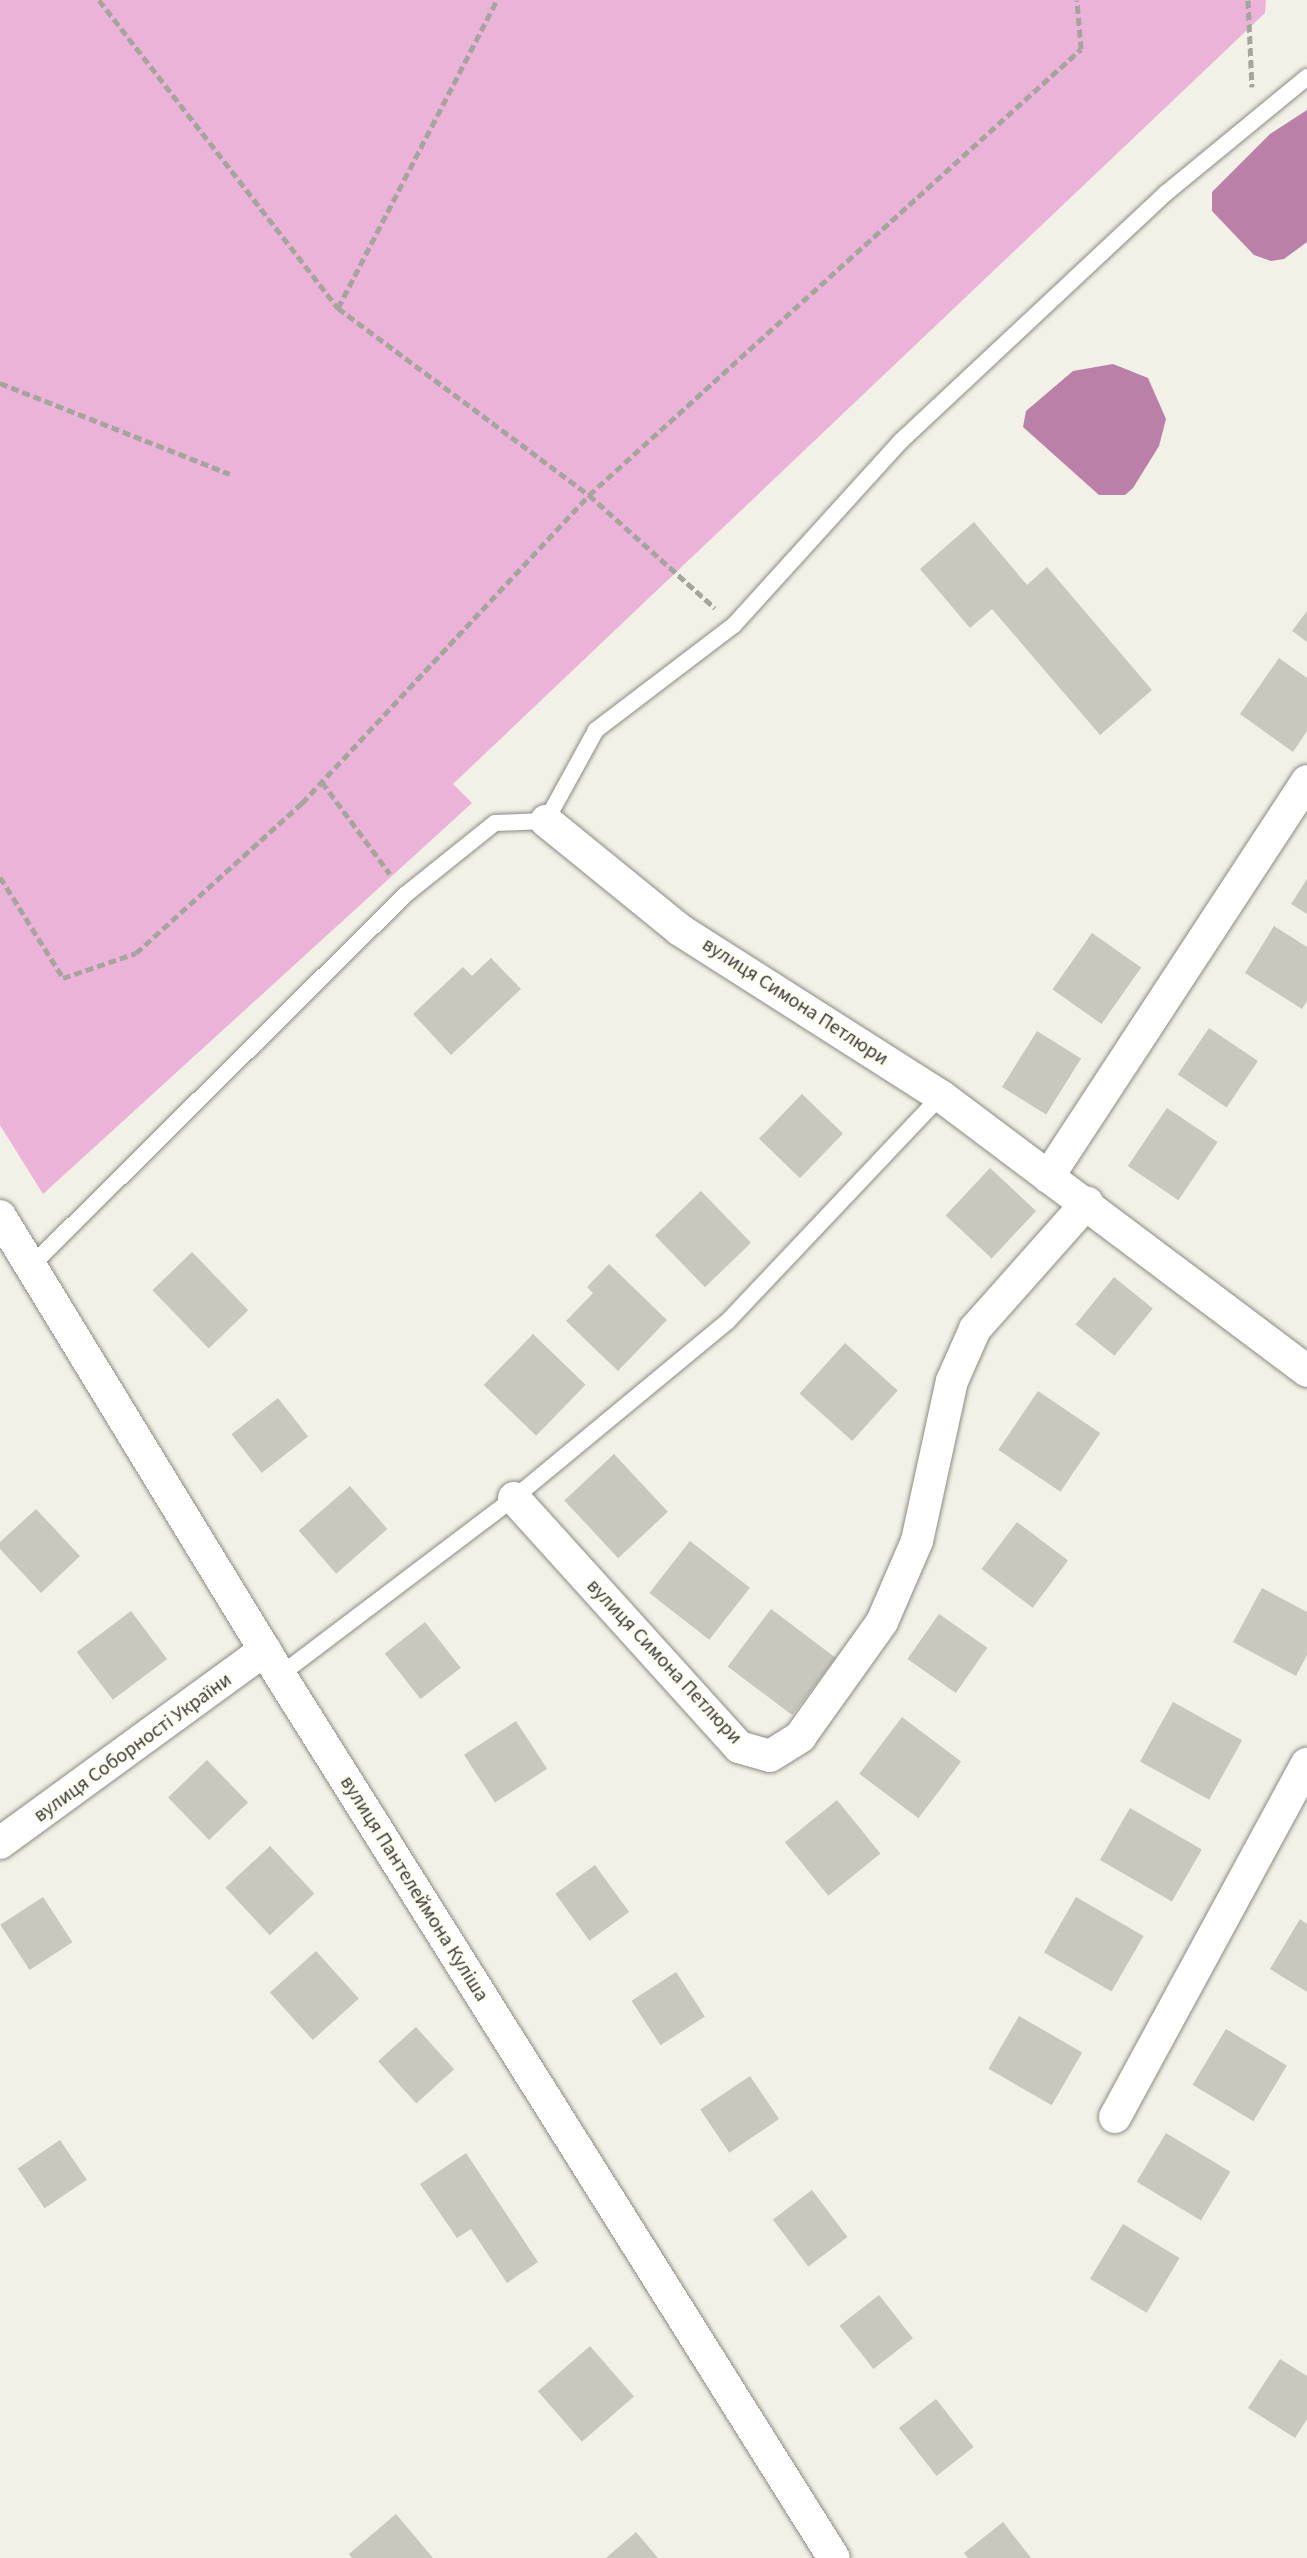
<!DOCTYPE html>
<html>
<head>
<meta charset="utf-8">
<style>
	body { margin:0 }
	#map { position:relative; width:1307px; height:2558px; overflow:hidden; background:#f1f1e8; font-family:"Source Sans 3",sans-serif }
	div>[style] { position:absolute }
	.green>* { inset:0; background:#eab3d7 }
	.water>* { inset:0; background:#ba80a7 }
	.building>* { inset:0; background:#c8c8bf; transform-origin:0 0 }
	.path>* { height:5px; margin-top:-2.5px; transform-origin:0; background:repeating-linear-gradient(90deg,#a5a59e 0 8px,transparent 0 12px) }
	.roads { filter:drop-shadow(0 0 2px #8b8b82) drop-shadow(0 0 2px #8b8b82) }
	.lane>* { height:16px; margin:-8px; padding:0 8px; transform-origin:8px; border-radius:8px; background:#fff }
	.street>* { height:32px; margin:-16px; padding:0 16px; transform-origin:16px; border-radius:16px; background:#fff }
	span { translate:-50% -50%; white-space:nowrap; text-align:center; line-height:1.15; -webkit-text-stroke:6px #fffff5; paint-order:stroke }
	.street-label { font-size:20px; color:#3b3b37 }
</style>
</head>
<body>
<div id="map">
	<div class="green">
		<i style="clip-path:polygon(0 0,1266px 0,1265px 13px,453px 784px,472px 803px,43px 1194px,0 1125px)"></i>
	</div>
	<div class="water">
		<i style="clip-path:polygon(1307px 110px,1307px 242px,1284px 259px,1271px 261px,1254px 255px,1212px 211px,1212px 192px,1270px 134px)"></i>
		<i style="clip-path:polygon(1113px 364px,1148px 378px,1166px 419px,1159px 446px,1133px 488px,1125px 495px,1099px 495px,1023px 427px,1026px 411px,1073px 371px)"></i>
	</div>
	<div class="building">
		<i style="clip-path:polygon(974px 522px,1027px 585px,1047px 567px,1152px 690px,1100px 735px,992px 609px,970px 628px,920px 569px)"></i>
		<i style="clip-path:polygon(1307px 611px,1307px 642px,1292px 631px)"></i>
		<i style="clip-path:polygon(1279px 658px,1307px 678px,1307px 731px,1293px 752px,1240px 714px)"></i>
		<i style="clip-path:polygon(1307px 879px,1307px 914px,1291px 904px)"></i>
		<i style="clip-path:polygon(1274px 926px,1307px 947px,1307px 1001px,1302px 1009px,1245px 973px)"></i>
		<i style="left:1092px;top:933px;width:60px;height:69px;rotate:35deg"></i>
		<i style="clip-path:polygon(491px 958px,521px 989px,451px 1055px,413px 1014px,463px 967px,472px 976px)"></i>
		<i style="left:1209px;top:1028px;width:59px;height:56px;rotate:34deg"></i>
		<i style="left:1037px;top:1031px;width:52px;height:66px;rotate:32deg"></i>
		<i style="left:802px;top:1094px;width:57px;height:62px;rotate:44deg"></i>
		<i style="left:1167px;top:1108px;width:61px;height:70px;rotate:34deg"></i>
		<i style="left:990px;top:1168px;width:63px;height:65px;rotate:43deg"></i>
		<i style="left:701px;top:1191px;width:72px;height:64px;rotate:46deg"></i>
		<i style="left:192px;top:1252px;width:81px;height:55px;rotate:46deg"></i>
		<i style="clip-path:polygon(609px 1264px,667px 1320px,618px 1371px,566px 1321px,593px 1293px,587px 1287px)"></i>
		<i style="left:1114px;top:1277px;width:50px;height:61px;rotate:39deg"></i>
		<i style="left:533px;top:1334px;width:73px;height:71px;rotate:44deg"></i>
		<i style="left:845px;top:1343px;width:71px;height:68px;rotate:42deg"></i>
		<i style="left:1038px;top:1391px;width:75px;height:71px;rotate:34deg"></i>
		<i style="left:278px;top:1398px;width:49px;height:59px;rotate:52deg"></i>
		<i style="left:614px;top:1454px;width:79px;height:68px;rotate:47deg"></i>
		<i style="left:350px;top:1486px;width:57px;height:68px;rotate:49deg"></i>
		<i style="clip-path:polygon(36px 1509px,80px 1556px,41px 1593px,0 1549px,0 1542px)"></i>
		<i style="left:1017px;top:1522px;width:64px;height:59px;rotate:37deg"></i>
		<i style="left:690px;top:1541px;width:76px;height:66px;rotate:38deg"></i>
		<i style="clip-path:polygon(1262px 1588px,1307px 1612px,1307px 1655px,1296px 1676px,1233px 1642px)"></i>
		<i style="left:771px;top:1609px;width:81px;height:72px;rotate:37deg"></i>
		<i style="left:131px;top:1611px;width:60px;height:68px;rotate:53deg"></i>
		<i style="left:939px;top:1614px;width:59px;height:55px;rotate:35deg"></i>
		<i style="left:425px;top:1622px;width:58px;height:51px;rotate:52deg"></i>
		<i style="left:1173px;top:1702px;width:79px;height:68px;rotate:29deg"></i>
		<i style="left:902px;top:1717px;width:74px;height:71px;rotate:37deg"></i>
		<i style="left:516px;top:1721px;width:57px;height:62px;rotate:57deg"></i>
		<i style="left:207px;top:1760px;width:59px;height:54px;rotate:46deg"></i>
		<i style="left:837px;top:1800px;width:69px;height:67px;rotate:51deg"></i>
		<i style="left:1130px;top:1808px;width:83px;height:60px;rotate:30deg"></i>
		<i style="left:270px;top:1846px;width:65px;height:61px;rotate:47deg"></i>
		<i style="left:595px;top:1865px;width:58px;height:49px;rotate:54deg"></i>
		<i style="left:43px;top:1897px;width:54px;height:51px;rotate:57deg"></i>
		<i style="left:1076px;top:1897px;width:78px;height:64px;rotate:30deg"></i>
		<i style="clip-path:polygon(1300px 1919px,1307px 1924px,1307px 1992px,1270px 1969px)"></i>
		<i style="left:316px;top:1951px;width:64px;height:62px;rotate:48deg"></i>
		<i style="left:676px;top:1972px;width:53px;height:53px;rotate:57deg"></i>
		<i style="left:1019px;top:2016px;width:73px;height:61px;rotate:30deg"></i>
		<i style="left:416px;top:2027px;width:57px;height:51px;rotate:48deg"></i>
		<i style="left:1226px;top:2029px;width:71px;height:65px;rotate:31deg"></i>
		<i style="left:750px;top:2076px;width:52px;height:60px;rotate:56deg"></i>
		<i style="left:1166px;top:2133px;width:75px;height:57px;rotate:31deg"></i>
		<i style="left:60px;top:2140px;width:48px;height:51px;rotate:56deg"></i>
		<i style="clip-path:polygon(466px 2153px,538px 2262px,507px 2283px,471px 2229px,457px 2238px,420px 2184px)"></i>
		<i style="left:812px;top:2190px;width:59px;height:49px;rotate:53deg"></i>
		<i style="left:1123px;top:2224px;width:66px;height:64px;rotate:31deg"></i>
		<i style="left:879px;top:2295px;width:55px;height:50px;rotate:52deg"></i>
		<i style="left:590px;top:2346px;width:67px;height:69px;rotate:49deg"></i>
		<i style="clip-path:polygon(1280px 2359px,1307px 2376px,1307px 2419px,1295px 2438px,1248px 2408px)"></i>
		<i style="left:936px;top:2399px;width:61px;height:47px;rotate:52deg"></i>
		<i style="clip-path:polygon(396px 2514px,433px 2558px,352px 2558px,349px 2554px)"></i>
		<i style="clip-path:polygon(1003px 2522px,1031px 2558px,968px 2558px,964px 2553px)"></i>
		<i style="clip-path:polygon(636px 2532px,658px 2558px,606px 2558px)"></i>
	</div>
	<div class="path">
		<i style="left:99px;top:0;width:390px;rotate:52.2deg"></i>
		<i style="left:338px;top:308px;width:313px;rotate:36.7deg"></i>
		<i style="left:589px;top:495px;width:169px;rotate:41.9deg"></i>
		<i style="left:1248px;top:0;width:87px;rotate:87.4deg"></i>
		<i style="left:338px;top:308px;width:347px;rotate:-62.7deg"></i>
		<i style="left:0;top:383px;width:247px;rotate:21.6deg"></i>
		<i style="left:322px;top:782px;width:114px;rotate:53.5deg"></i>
		<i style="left:0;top:877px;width:119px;rotate:58deg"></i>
		<i style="left:63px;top:978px;width:77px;rotate:-18.9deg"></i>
		<i style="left:136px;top:953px;width:224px;rotate:-42.1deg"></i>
		<i style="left:302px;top:803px;width:421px;rotate:-47deg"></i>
		<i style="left:589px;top:495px;width:664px;rotate:-42.19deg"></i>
		<i style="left:1081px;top:49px;width:49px;rotate:-94.7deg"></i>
	</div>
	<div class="roads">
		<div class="lane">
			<i style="left:31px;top:1266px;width:527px;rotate:-44.77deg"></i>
			<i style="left:405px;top:895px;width:115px;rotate:-38.7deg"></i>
			<i style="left:495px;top:823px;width:51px;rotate:-2.2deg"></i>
			<i style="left:546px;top:821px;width:104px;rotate:-61.2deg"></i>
			<i style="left:596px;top:730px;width:173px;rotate:-37.3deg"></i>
			<i style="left:734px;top:625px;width:248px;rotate:-47.8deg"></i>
			<i style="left:901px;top:441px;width:363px;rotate:-43.1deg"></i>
			<i style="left:1166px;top:193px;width:183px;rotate:-39.4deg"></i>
			<i style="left:280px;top:1675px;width:293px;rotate:-37.1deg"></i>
			<i style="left:514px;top:1498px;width:276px;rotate:-39.6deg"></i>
			<i style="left:727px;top:1322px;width:311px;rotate:-46.6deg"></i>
		</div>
		<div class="street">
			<i style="left:546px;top:821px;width:173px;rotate:39.1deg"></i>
			<i style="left:680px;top:930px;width:309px;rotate:32.5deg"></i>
			<i style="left:941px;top:1096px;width:458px;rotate:36.9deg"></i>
			<i style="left:1048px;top:1177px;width:473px;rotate:-56.8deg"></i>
			<i style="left:0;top:1216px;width:538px;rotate:58.62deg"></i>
			<i style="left:280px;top:1675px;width:1042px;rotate:57.9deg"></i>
			<i style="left:514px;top:1498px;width:336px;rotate:47.9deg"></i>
			<i style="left:739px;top:1747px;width:32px;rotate:16deg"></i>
			<i style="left:770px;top:1756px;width:36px;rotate:-32deg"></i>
			<i style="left:800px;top:1737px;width:141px;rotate:-54.5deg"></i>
			<i style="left:882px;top:1622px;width:88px;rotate:-66.6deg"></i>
			<i style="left:917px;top:1541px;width:164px;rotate:-77.7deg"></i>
			<i style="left:952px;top:1381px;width:57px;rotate:-66.1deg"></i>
			<i style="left:975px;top:1329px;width:169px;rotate:-48.4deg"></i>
			<i style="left:0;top:1843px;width:328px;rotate:-36.1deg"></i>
			<i style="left:1115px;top:2117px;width:402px;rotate:-61.5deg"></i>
		</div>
	</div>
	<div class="street-label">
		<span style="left:795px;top:1002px;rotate:33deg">вулиця Симона Петлюри</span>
		<span style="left:664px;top:1662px;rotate:47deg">вулиця Симона Петлюри</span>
		<span style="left:133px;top:1748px;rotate:-36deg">вулиця Соборності України</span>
		<span style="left:414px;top:1889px;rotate:58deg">вулиця Пантелеймона Куліша</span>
	</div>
</div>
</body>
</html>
